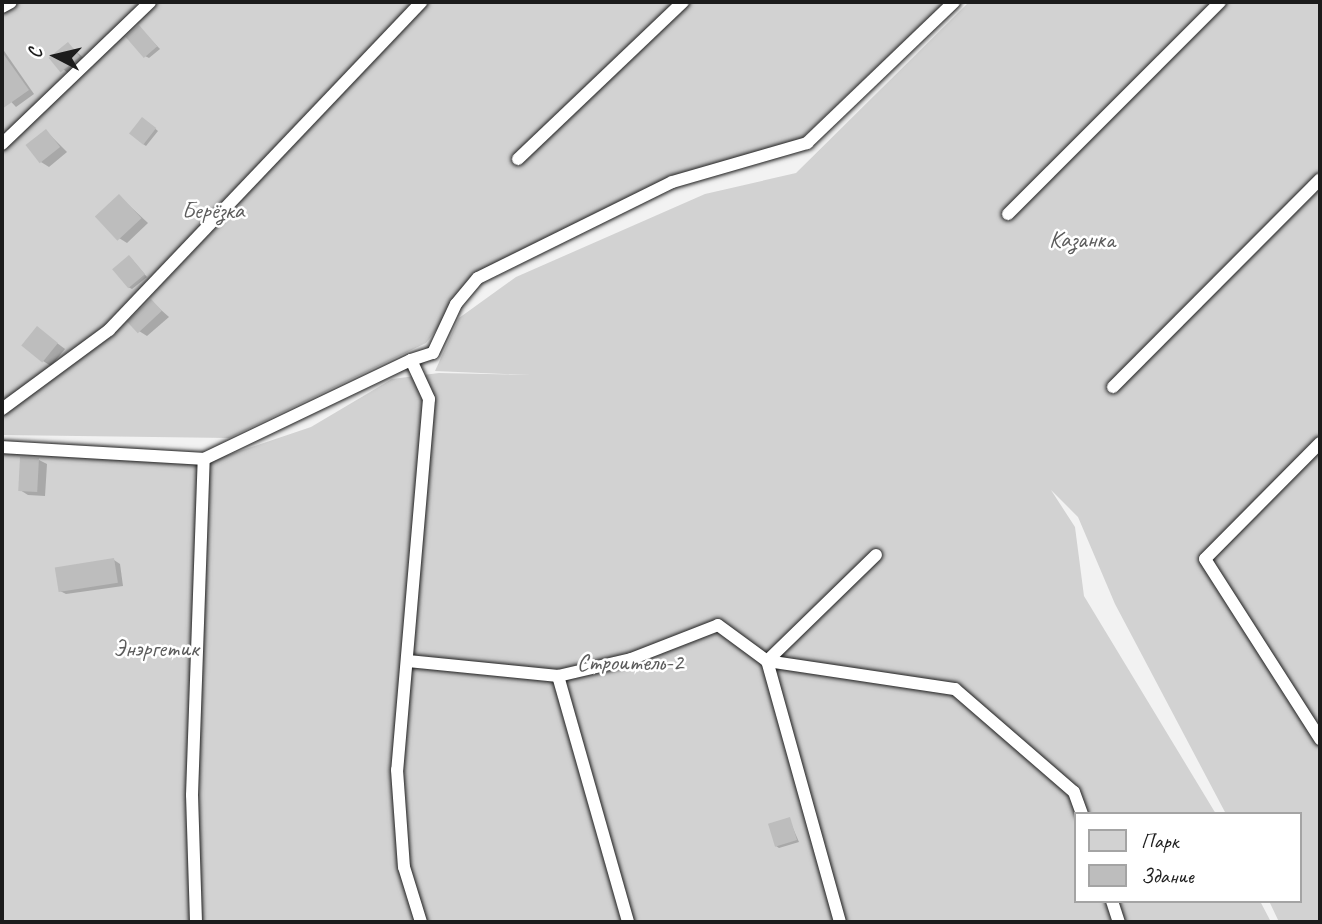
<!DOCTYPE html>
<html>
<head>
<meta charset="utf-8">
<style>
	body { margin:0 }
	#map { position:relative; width:1322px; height:924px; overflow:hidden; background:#f2f2f2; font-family:Caveat,sans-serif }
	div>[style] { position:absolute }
	.green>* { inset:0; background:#d2d2d2 }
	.shadow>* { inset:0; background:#0003 }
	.building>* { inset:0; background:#bdbdbd; transform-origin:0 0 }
	.roads { filter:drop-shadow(0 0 2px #1c1c1c) drop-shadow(0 0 2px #1c1c1c) }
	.lane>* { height:12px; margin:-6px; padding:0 6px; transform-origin:6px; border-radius:6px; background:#fff }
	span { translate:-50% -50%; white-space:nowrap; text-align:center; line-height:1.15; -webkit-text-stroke:5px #fff; paint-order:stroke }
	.park-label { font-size:24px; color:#5c5c5c }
	.frame { position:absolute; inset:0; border:4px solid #1c1c1c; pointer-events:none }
	.legend { position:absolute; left:1074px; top:812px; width:228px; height:91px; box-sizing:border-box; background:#fff; border:2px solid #a4a4a4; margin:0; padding:9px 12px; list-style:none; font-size:21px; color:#1c1c1c }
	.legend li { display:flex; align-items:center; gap:14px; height:35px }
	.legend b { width:35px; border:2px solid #a4a4a4 }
	.north { position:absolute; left:21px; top:21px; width:70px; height:70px; -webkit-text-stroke:5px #fff; paint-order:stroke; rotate:277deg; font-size:19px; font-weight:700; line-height:28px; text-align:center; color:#1c1c1c }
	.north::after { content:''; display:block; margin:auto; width:24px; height:32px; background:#1c1c1c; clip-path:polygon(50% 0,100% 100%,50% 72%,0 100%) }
</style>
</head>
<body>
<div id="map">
	<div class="green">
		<i style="clip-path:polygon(2px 2px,945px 2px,782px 157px,663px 189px,467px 290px,426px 343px,229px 438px,2px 435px)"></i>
		<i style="clip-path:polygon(969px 2px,1320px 2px,1320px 922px,1279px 922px,1269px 901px,1299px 901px,1299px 814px,1226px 814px,1115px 604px,1078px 517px,1051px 490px,1075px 527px,1084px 596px,1216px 814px,1075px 814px,1075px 901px,1260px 901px,1271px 922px,2px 922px,2px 453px,216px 459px,311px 427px,392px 379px,439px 373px,531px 375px,435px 371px,459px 318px,516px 277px,705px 194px,796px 173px)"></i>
	</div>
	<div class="shadow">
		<i style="clip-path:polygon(139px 27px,160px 49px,149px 58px,145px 56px)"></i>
		<i style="clip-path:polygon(68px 44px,88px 62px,72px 77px,51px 58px)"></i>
		<i style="clip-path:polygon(2px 48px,34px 94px,16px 107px,2px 92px)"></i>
		<i style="clip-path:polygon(146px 121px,158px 131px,146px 146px,143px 144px)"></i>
		<i style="clip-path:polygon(46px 131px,67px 152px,49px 167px,41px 162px)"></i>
		<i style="clip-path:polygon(119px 196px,148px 223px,127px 243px,119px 238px)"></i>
		<i style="clip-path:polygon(130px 257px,147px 277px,132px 289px,128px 287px)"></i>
		<i style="clip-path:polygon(151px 301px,169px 317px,147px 336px,139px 331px)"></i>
		<i style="clip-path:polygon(37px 328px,65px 349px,51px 366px,43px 361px)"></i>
		<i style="clip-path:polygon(39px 460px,47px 464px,45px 496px,28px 495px,20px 490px)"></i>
		<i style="clip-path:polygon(114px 560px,120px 564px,123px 586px,66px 594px,60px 591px)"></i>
		<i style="clip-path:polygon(789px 819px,799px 842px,779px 848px,776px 846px)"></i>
	</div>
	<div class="building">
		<i style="left:139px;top:25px;width:28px;height:18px;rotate:49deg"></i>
		<i style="left:68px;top:42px;width:19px;height:25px;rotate:51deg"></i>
		<i style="clip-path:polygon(2px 52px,29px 90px,2px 109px)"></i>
		<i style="left:142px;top:117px;width:18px;height:21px;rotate:38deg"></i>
		<i style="left:46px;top:129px;width:23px;height:26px;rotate:52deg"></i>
		<i style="left:119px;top:194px;width:33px;height:33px;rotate:47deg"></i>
		<i style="left:129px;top:255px;width:25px;height:22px;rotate:50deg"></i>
		<i style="left:151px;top:299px;width:16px;height:33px;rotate:47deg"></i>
		<i style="left:37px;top:326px;width:27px;height:25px;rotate:39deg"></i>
		<i style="left:20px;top:457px;width:19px;height:34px;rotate:3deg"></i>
		<i style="left:114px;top:558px;width:25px;height:60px;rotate:81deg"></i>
		<i style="left:790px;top:817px;width:24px;height:23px;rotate:73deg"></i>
	</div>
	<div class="roads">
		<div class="lane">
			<i style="left:2px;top:7px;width:10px;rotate:-29deg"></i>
			<i style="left:2px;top:144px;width:205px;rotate:-43.8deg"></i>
			<i style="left:518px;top:159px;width:228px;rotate:-43.6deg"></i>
			<i style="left:1008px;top:214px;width:300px;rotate:-45deg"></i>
			<i style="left:411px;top:360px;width:43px;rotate:65.2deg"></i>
			<i style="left:429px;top:399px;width:372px;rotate:94.9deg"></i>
			<i style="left:397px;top:770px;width:97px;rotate:85.9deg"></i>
			<i style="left:404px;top:867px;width:58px;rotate:72.8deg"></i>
			<i style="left:1113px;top:387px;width:293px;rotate:-45.1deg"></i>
			<i style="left:2px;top:409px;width:133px;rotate:-36.4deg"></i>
			<i style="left:109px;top:330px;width:453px;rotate:-46.4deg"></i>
			<i style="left:1320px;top:443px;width:163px;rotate:134.8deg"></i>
			<i style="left:1205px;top:559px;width:214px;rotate:57.4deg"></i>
			<i style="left:2px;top:447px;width:202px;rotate:3.4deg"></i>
			<i style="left:204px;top:459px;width:229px;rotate:-25.6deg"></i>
			<i style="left:411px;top:360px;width:23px;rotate:-18deg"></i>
			<i style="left:433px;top:353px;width:54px;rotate:-64.9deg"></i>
			<i style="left:456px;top:304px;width:34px;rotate:-50deg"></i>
			<i style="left:478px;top:278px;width:216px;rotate:-26.3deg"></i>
			<i style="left:672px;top:182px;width:141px;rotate:-16.1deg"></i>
			<i style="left:807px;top:143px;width:204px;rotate:-43.8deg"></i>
			<i style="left:408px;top:661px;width:151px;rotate:5.7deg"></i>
			<i style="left:558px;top:676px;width:75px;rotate:-13.1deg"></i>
			<i style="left:631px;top:659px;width:93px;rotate:-21.3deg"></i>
			<i style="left:718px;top:625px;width:61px;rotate:36.3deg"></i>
			<i style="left:767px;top:661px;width:190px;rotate:8.5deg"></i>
			<i style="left:955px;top:689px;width:157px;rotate:40.9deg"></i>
			<i style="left:1074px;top:792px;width:23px;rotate:70deg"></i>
			<i style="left:558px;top:676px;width:256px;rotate:74.1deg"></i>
			<i style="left:1112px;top:901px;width:22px;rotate:72deg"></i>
			<i style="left:196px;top:922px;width:127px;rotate:-91.8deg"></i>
			<i style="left:192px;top:795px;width:336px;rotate:-88deg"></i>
			<i style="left:840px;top:922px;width:271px;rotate:-105.6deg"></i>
			<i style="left:767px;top:661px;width:152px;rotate:-44.2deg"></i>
		</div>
	</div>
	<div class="park-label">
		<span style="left:213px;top:211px">Берёзка</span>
		<span style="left:1082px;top:240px">Казанка</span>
		<span style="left:156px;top:649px">Энэргетик</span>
		<span style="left:630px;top:663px">Строитель-2</span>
	</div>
	<div class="frame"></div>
	<ul class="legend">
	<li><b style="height:19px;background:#d2d2d2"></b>Парк</li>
	<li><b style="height:19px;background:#bdbdbd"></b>Здание</li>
	</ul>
	<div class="north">С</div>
</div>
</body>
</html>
